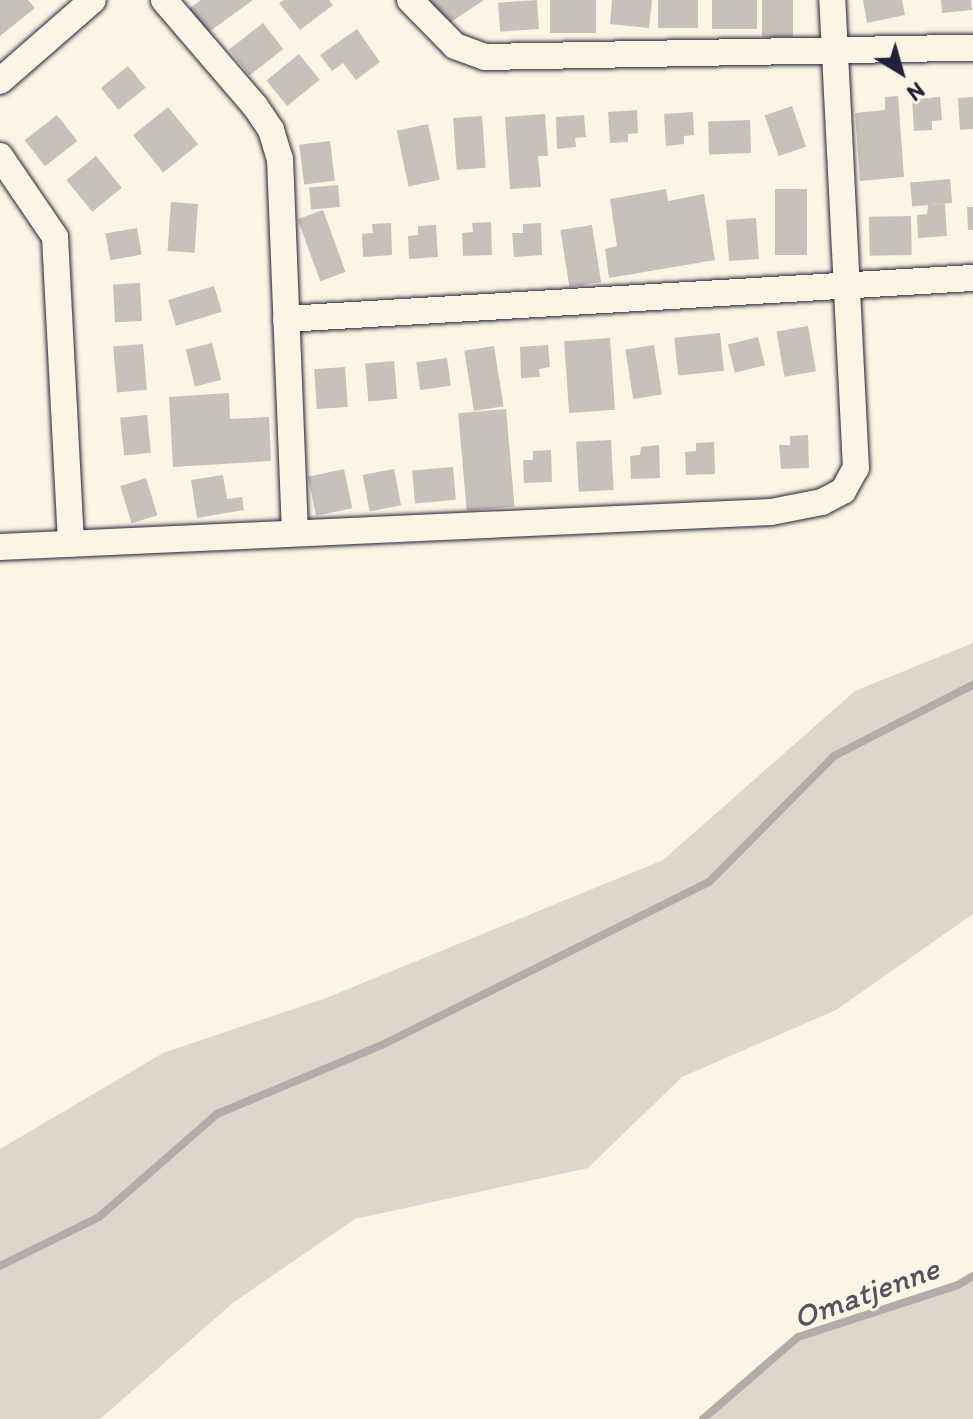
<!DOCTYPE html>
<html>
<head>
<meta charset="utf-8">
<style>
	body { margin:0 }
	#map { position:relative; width:973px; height:1419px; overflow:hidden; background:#fcf5e5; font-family:Itim,sans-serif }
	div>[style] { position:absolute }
	.green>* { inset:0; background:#dcd6cc }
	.stream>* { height:8px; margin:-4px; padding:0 4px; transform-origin:4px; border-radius:4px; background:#b2adab }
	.building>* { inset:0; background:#c6c1bb; transform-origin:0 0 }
	.roads { filter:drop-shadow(0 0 2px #22223b) drop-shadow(0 0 2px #22223b) }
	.minor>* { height:26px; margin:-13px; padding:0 13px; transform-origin:13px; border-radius:13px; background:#fcf5e5 }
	span { translate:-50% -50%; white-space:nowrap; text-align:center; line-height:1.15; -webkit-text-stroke:6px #fcf5e5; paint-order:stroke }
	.water-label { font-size:32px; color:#545362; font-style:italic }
	.north { position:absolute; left:861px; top:32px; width:80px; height:80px; -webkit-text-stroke:6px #fcf5e5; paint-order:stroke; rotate:143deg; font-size:22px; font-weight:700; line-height:32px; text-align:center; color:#22223b }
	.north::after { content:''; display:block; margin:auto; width:28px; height:36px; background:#22223b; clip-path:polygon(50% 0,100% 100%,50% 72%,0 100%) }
</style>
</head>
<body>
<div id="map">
	<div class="green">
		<i style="clip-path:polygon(973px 643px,973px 914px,836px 1010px,682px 1077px,588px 1168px,355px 1219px,234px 1302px,100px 1419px,0 1419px,0 1149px,163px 1053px,326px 998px,663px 860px,855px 691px)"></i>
		<i style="clip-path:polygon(973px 1276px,973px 1419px,703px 1419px,798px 1337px,958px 1285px)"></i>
	</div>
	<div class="stream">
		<i style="left:0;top:1266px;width:110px;rotate:-26.3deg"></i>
		<i style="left:99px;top:1217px;width:157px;rotate:-41.1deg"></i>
		<i style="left:217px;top:1114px;width:179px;rotate:-22.7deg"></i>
		<i style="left:382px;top:1045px;width:365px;rotate:-26.5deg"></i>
		<i style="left:709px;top:882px;width:177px;rotate:-45.2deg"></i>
		<i style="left:834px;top:756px;width:156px;rotate:-27.1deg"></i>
		<i style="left:703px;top:1419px;width:125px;rotate:-40.8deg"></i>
		<i style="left:798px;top:1337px;width:168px;rotate:-18deg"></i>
		<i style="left:958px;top:1285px;width:17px;rotate:-31deg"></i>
	</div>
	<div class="building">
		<i style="clip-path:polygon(0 0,28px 0,35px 8px,0 36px)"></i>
		<i style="clip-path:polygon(201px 0,253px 0,202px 37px,184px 12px)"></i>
		<i style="clip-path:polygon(284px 0,329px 0,333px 5px,300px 30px,279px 3px)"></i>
		<i style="clip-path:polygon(428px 0,484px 0,445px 26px)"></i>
		<i style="left:537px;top:0;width:29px;height:39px;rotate:86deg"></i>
		<i style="left:550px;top:0;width:46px;height:33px"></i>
		<i style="clip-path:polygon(612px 0,652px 0,649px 28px,610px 24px)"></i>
		<i style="left:658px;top:0;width:40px;height:28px"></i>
		<i style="left:712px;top:0;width:45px;height:29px"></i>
		<i style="left:762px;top:0;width:31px;height:37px"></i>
		<i style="clip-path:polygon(863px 0,902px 0,905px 15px,867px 23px)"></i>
		<i style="clip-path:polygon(941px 0,971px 0,972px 10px,942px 13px)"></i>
		<i style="left:263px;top:23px;width:33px;height:43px;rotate:52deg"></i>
		<i style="clip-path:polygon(357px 29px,380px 62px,356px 80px,343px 63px,332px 71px,320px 55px)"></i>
		<i style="left:299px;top:54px;width:33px;height:42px;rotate:51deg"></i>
		<i style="left:128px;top:66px;width:28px;height:35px;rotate:51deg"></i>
		<i style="clip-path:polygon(898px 96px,904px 177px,860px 181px,855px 113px,885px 110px,885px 97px)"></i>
		<i style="clip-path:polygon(940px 97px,942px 120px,932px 121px,932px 130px,914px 131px,912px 99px)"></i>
		<i style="clip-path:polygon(973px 97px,973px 129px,960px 130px,958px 98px)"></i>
		<i style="left:792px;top:106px;width:43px;height:29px;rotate:71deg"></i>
		<i style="left:168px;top:107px;width:48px;height:45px;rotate:51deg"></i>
		<i style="clip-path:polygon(637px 110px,638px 133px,628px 134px,628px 142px,610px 143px,608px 112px)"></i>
		<i style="clip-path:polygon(693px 112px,694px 135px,684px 136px,684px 144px,666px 146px,664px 114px)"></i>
		<i style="clip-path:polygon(545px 114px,548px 156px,538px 156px,541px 187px,510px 189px,505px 117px)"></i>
		<i style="left:57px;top:115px;width:33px;height:41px;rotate:52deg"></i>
		<i style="clip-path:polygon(584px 115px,586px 137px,575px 138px,576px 147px,557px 149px,556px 117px)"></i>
		<i style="left:482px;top:116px;width:52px;height:29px;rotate:86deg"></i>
		<i style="left:750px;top:120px;width:33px;height:42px;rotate:88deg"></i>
		<i style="left:428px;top:124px;width:57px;height:32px;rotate:78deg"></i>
		<i style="left:330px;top:141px;width:40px;height:31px;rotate:83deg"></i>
		<i style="left:96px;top:156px;width:41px;height:38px;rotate:51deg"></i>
		<i style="left:950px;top:179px;width:24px;height:40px;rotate:85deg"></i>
		<i style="left:338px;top:185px;width:22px;height:29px;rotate:85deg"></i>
		<i style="clip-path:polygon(666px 189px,668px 201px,704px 194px,715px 260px,609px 278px,605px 249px,617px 246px,610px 199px)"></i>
		<i style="left:775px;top:189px;width:32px;height:66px"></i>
		<i style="left:171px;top:202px;width:27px;height:49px;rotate:4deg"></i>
		<i style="clip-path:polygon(945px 204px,947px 236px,918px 238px,917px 215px,927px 214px,928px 205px)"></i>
		<i style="clip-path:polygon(967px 207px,973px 207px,973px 230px,968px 230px)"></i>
		<i style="left:323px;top:210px;width:66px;height:27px;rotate:70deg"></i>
		<i style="left:911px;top:216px;width:39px;height:42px;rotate:89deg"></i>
		<i style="left:756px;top:218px;width:41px;height:30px;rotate:86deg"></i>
		<i style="clip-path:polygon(491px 222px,492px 255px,463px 256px,462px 233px,473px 232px,472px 223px)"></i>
		<i style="clip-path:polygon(391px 223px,392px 255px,363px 257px,362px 234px,373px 233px,372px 224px)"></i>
		<i style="clip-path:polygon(541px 223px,542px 255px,514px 257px,512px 233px,523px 233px,523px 224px)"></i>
		<i style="clip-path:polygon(436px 225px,438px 257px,409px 259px,408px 236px,418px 235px,418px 226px)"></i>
		<i style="left:592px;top:225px;width:58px;height:32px;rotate:81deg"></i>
		<i style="left:137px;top:228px;width:27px;height:32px;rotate:80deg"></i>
		<i style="left:140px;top:283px;width:38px;height:27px;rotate:87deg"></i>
		<i style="left:214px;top:286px;width:27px;height:48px;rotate:73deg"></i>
		<i style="left:808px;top:326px;width:46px;height:32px;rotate:80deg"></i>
		<i style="left:720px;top:333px;width:38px;height:46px;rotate:84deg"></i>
		<i style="left:758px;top:337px;width:29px;height:31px;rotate:76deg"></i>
		<i style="left:610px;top:338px;width:72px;height:46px;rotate:86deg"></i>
		<i style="left:212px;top:343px;width:38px;height:27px;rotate:76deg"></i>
		<i style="left:143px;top:344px;width:46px;height:30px;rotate:85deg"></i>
		<i style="clip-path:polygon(548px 345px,550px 367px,539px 369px,540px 377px,521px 378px,520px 347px)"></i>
		<i style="left:654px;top:345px;width:50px;height:29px;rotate:81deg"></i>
		<i style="left:494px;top:346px;width:61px;height:30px;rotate:81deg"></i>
		<i style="left:447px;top:358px;width:28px;height:31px;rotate:82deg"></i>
		<i style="left:394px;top:361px;width:38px;height:29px;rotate:85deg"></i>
		<i style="left:345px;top:367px;width:40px;height:31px;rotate:86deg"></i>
		<i style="clip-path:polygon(229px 393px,230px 419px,269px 417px,271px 461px,173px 467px,169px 397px)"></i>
		<i style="left:506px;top:409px;width:98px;height:48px;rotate:85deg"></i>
		<i style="left:147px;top:415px;width:38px;height:27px;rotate:84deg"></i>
		<i style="clip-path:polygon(808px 435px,809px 468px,781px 469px,779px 445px,790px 445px,790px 436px)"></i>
		<i style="left:611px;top:440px;width:50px;height:35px;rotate:87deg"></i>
		<i style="clip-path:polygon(714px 442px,715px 474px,686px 475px,685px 452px,696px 451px,696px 443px)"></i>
		<i style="clip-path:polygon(659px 445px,660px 478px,631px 479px,630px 456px,640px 455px,641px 447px)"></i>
		<i style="clip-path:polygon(551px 450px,552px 482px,524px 483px,523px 460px,533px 460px,533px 451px)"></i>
		<i style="left:453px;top:467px;width:33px;height:41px;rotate:85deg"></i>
		<i style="left:344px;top:469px;width:40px;height:37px;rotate:78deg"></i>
		<i style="left:394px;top:469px;width:37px;height:32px;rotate:79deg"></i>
		<i style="clip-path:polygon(223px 475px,227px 499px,242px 497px,244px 510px,197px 518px,191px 480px)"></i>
		<i style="left:146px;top:478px;width:39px;height:27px;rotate:73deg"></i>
	</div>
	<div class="roads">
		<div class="minor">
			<i style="left:164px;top:0;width:140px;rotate:49.4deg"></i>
			<i style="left:255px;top:106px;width:29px;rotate:56deg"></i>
			<i style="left:271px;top:130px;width:30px;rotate:73deg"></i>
			<i style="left:280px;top:159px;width:373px;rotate:87.7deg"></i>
			<i style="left:410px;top:0;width:64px;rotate:45.6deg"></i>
			<i style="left:455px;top:46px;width:32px;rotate:20deg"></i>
			<i style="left:485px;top:57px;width:488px;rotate:-1.1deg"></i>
			<i style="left:0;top:81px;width:123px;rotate:-41.1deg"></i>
			<i style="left:0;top:156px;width:98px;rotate:55.8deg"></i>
			<i style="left:55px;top:237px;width:307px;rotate:87deg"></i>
			<i style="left:286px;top:319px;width:688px;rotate:-3.42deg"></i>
			<i style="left:0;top:547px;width:772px;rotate:-2.6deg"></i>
			<i style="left:771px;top:512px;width:52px;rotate:-11.1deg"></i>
			<i style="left:822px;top:502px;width:24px;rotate:-28deg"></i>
			<i style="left:843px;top:491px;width:26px;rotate:-61deg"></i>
			<i style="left:856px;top:468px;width:469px;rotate:-92.9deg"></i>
		</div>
	</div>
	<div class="water-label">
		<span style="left:866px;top:1293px;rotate:-20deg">Omatjenne</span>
	</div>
	<div class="north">N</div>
</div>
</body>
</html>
